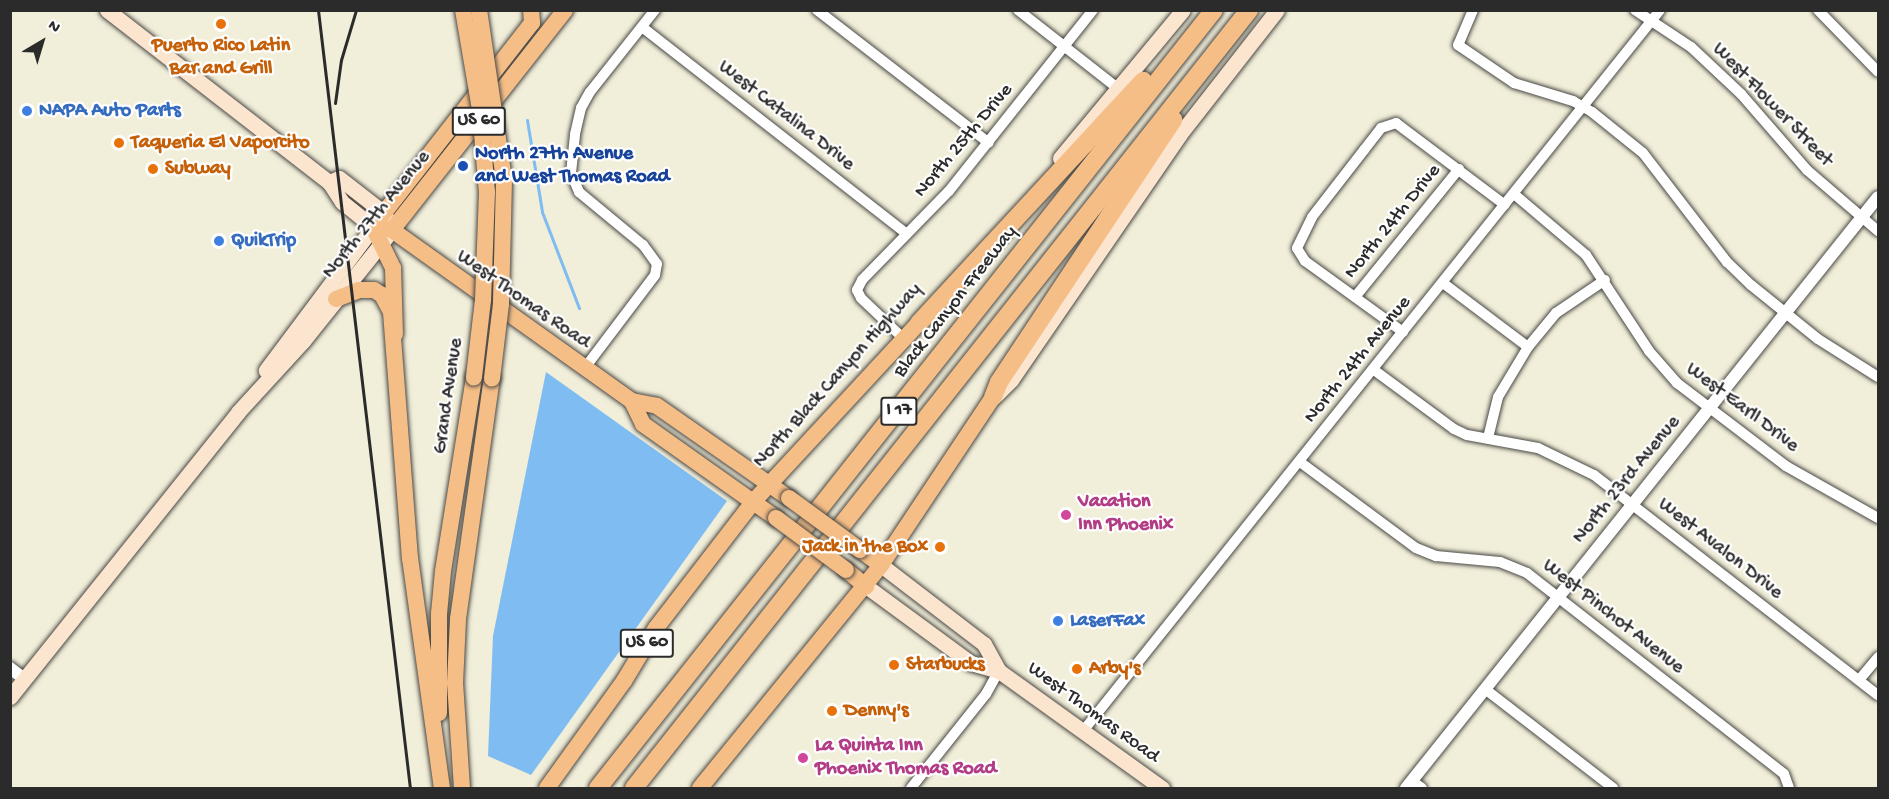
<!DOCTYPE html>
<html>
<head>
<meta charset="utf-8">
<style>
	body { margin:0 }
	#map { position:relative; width:1889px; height:799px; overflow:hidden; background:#f1eed9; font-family:"Gochi Hand",sans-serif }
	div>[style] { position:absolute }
	.water>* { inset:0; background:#7ebcf2 }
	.stream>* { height:3px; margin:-1.5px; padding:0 1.5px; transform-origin:1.5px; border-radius:1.5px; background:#7ebcf2 }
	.roads { filter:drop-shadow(0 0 2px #494845) drop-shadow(0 0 2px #494845) }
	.minor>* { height:10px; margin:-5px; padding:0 5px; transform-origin:5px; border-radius:5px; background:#fff }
	.tertiary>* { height:12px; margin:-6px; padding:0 6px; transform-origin:6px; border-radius:6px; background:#fff }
	.secondary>* { height:15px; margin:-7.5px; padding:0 7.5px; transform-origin:7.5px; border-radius:7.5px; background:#fbe5cf }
	.primary>* { height:16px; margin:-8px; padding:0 8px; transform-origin:8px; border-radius:8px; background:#f6be87 }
	.trunk>* { height:16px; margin:-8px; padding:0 8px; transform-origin:8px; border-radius:8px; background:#f6be87 }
	.motorway>* { height:18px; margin:-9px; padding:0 9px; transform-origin:9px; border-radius:9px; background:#f6be87 }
	.rail>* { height:3px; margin:-1.5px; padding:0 1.5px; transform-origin:1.5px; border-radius:1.5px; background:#2b2b2b }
	.bridges { filter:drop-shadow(0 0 2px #494845) drop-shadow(0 0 2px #494845) }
	.primary-bridge>* { height:16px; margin:-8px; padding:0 8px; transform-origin:8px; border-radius:8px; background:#f6be87 }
	.trunk-bridge>* { height:16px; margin:-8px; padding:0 8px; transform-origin:8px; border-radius:8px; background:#f6be87 }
	.dots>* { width:16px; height:16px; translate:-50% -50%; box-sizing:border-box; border:3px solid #fff; border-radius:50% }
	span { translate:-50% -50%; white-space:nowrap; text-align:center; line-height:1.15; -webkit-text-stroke:4.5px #fff; paint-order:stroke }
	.shield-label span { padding:2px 4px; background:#fff; border:2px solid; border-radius:4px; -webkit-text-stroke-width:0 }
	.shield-label { font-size:18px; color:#2b2b2b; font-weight:700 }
	.food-label { font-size:20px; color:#c56008; font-weight:700 }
	.left { translate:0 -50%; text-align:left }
	.right { translate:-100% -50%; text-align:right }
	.street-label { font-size:20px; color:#2b2b2b }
	.shop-label { font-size:20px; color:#366cbe; font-weight:700 }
	.transit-label { font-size:20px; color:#164399; font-weight:700 }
	.hotel-label { font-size:20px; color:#b23c85; font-weight:700 }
	.frame { position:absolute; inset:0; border:12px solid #2b2b2b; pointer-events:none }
	.north { position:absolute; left:12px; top:12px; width:60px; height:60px; -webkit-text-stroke:4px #fff; paint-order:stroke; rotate:38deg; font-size:16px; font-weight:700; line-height:24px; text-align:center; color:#2b2b2b }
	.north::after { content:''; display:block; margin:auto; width:21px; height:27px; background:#2b2b2b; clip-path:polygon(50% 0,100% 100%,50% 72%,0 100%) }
</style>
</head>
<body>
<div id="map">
	<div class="water">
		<i style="clip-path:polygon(546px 372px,727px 501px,531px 775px,488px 756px,493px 636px)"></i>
	</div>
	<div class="stream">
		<i style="left:527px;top:120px;width:93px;rotate:80.7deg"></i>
		<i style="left:542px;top:212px;width:103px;rotate:68.9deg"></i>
	</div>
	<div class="roads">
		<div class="minor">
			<i style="left:817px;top:10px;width:217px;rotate:37.7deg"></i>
			<i style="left:1018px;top:10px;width:130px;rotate:38.1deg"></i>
			<i style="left:1473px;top:10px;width:38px;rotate:113deg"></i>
			<i style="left:1458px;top:45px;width:68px;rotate:34.2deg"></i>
			<i style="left:1514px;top:83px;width:62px;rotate:17deg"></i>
			<i style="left:1573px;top:101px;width:22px;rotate:30deg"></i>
			<i style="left:1592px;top:112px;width:65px;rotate:38.8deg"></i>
			<i style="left:1643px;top:153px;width:138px;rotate:52.4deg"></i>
			<i style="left:1727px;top:262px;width:33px;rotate:44deg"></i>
			<i style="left:1751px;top:285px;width:86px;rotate:38.9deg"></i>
			<i style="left:1818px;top:339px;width:71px;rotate:32.3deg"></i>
			<i style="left:1635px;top:10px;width:67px;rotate:33.5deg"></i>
			<i style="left:1691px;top:47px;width:69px;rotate:43.2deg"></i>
			<i style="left:1741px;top:94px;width:101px;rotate:49deg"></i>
			<i style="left:1807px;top:170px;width:94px;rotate:40.7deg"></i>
			<i style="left:1818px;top:10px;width:86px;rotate:45.9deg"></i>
			<i style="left:642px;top:27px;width:336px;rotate:38deg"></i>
			<i style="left:1514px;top:194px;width:94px;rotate:40.3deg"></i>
			<i style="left:1586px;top:255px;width:115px;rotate:56.7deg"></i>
			<i style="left:1649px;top:351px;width:43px;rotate:48.8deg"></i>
			<i style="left:1677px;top:383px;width:137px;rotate:37.3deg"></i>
			<i style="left:1786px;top:466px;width:106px;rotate:29.5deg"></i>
			<i style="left:1443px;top:283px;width:106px;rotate:37deg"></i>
			<i style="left:1355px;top:297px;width:165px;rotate:-50.9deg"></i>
			<i style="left:1403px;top:332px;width:121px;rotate:-144.1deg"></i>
			<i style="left:1305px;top:261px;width:15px;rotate:-122deg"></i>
			<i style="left:1297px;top:248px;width:34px;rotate:-64deg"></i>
			<i style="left:1312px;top:217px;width:85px;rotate:-52.2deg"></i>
			<i style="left:1364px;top:150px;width:28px;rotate:-52deg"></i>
			<i style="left:1381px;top:128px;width:16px;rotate:-18deg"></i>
			<i style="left:1396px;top:123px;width:136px;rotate:37deg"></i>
			<i style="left:904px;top:339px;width:59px;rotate:-136.4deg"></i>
			<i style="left:861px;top:298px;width:9px;rotate:-117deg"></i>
			<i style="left:857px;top:290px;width:11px;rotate:-63deg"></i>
			<i style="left:862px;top:280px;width:124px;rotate:-45.7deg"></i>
			<i style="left:949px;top:191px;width:231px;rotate:-51.5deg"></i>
			<i style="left:584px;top:369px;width:118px;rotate:-52.9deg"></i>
			<i style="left:655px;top:275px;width:11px;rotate:-80deg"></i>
			<i style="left:657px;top:264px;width:24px;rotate:-126deg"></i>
			<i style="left:643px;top:245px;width:83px;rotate:-140.4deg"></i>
			<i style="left:579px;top:192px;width:21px;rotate:-113deg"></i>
			<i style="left:571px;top:173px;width:39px;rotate:-84deg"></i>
			<i style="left:575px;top:134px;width:27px;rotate:-77deg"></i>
			<i style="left:581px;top:108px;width:18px;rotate:-61deg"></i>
			<i style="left:590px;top:92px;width:105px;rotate:-51.6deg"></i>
			<i style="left:1374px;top:370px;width:99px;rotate:36.4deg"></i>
			<i style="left:1454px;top:429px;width:14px;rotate:25deg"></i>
			<i style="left:1467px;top:435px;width:72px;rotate:10.4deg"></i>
			<i style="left:1538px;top:448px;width:62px;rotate:25.7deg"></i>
			<i style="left:1594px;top:475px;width:359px;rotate:37.8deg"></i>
			<i style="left:1488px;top:438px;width:42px;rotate:-76.3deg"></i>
			<i style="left:1498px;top:397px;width:58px;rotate:-59deg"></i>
			<i style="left:1528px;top:347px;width:44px;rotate:-50.5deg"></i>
			<i style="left:1556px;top:313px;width:59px;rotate:-34deg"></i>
			<i style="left:1300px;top:462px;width:144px;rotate:36.6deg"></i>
			<i style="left:1416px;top:548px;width:22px;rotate:22deg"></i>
			<i style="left:1436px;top:556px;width:64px;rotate:5.4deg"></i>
			<i style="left:1500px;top:562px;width:29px;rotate:22deg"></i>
			<i style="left:1527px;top:573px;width:326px;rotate:38deg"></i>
			<i style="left:1784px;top:774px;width:15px;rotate:70deg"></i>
			<i style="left:1859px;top:680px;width:30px;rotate:-50deg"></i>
			<i style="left:1485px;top:689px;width:162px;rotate:37.7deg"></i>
			<i style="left:1083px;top:731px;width:923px;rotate:-51.33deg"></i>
			<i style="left:1412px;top:781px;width:12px;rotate:35deg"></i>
			<i style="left:911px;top:788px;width:120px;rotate:-51.4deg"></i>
			<i style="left:986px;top:694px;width:26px;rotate:-61deg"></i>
		</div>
		<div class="tertiary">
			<i style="left:10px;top:668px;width:18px;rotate:38deg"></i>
			<i style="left:1406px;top:788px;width:756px;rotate:-51.39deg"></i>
		</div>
		<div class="secondary">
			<i style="left:107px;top:10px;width:281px;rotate:37.8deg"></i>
			<i style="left:329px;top:182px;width:24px;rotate:57deg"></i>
			<i style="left:342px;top:202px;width:40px;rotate:39deg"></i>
			<i style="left:373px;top:227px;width:179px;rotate:126.8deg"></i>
			<i style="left:1060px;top:158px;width:192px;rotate:-50.3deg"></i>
			<i style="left:996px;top:395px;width:21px;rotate:-45deg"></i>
			<i style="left:1011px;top:380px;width:298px;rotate:-55.5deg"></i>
			<i style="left:1180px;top:134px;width:157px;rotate:-52deg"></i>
			<i style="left:881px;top:565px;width:130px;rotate:37.5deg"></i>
			<i style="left:984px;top:644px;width:31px;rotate:61deg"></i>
			<i style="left:866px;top:586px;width:130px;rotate:36.3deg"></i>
			<i style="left:971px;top:663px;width:29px;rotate:16deg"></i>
			<i style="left:999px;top:671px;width:201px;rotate:35.7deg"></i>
			<i style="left:10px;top:697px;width:365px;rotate:-51.3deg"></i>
			<i style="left:238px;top:412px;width:96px;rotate:-47.5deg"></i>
			<i style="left:303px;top:341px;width:142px;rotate:-51.3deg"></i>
			<i style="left:392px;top:230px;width:19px;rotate:-115deg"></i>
			<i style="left:384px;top:213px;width:57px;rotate:-142.1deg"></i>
			<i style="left:339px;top:178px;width:11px;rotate:158deg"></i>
		</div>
		<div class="primary">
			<i style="left:336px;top:299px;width:25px;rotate:-21deg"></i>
			<i style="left:359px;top:290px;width:15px"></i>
			<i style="left:374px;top:290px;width:9px;rotate:32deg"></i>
			<i style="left:382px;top:295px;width:19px;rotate:62deg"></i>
			<i style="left:391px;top:312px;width:247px;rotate:85.6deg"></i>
			<i style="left:410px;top:558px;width:232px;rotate:82.1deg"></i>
			<i style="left:776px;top:518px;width:28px;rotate:-145deg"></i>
			<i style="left:753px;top:502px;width:244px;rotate:-47.2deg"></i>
			<i style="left:881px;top:565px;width:202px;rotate:-56.3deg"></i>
			<i style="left:846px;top:570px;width:26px;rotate:39deg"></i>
			<i style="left:439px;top:713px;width:99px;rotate:-90deg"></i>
			<i style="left:439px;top:614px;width:43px;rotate:-84.7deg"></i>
			<i style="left:443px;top:571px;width:196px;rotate:-80.9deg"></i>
			<i style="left:462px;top:788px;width:105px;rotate:-93.8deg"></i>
			<i style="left:455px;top:683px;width:64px;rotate:-87.3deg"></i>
			<i style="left:458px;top:619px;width:243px;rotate:-82deg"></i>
		</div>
		<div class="trunk">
			<i style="left:373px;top:227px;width:19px;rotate:9deg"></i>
			<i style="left:392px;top:230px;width:295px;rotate:35.5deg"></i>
			<i style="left:632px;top:401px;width:25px;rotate:11deg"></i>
			<i style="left:657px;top:406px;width:161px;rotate:34.9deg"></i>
			<i style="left:373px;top:227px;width:259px;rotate:-52.1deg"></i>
			<i style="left:532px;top:23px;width:13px;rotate:-94deg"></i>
			<i style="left:373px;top:227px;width:46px;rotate:64deg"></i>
			<i style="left:393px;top:268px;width:66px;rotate:88.3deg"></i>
			<i style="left:392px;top:230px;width:280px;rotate:-51.8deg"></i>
			<i style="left:547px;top:788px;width:132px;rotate:-54.3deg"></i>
			<i style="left:624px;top:681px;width:62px;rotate:-58.9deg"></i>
			<i style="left:656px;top:628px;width:159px;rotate:-52.4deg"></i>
			<i style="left:753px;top:502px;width:135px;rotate:-144.7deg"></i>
			<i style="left:643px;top:424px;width:25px;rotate:-116deg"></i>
			<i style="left:700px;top:788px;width:287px;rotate:-50.9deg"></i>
			<i style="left:881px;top:565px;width:26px;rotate:-144deg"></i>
		</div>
		<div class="motorway">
			<i style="left:919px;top:323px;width:330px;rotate:-47.2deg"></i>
			<i style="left:993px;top:397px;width:16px;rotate:-68deg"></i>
			<i style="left:999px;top:382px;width:315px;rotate:-56.4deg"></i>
			<i style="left:598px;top:788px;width:992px;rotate:-51.63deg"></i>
			<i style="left:634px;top:788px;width:992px;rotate:-51.67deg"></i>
		</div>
	</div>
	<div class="rail">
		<i style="left:318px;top:10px;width:783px;rotate:83.26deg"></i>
		<i style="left:335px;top:103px;width:43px;rotate:-82.1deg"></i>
		<i style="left:341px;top:60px;width:52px;rotate:-73.3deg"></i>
	</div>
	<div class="bridges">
		<div class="primary-bridge">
			<i style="left:463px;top:10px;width:100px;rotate:80.3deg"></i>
			<i style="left:480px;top:109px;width:83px;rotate:85.2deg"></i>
			<i style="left:487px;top:192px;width:108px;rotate:92.1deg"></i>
			<i style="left:483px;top:300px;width:78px;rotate:96.7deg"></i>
			<i style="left:479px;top:10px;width:172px;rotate:81.6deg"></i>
			<i style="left:504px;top:180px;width:124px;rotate:91.4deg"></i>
			<i style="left:501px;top:304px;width:75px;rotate:96.9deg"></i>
			<i style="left:776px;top:518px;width:87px;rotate:36.6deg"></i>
		</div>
		<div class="trunk-bridge">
			<i style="left:789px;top:498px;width:88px;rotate:36.2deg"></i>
		</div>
	</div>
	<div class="dots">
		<i style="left:221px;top:24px;background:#e8710a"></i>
		<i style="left:27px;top:111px;background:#3f7fe0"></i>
		<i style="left:119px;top:143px;background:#e8710a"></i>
		<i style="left:463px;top:166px;background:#1a4fb4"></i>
		<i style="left:153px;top:169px;background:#e8710a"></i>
		<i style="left:219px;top:241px;background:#3f7fe0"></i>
		<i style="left:1066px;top:515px;background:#d1479c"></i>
		<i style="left:940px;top:547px;background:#e8710a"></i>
		<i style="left:1058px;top:621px;background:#3f7fe0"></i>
		<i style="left:894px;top:665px;background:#e8710a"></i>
		<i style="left:1077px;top:669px;background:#e8710a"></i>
		<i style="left:832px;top:711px;background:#e8710a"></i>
		<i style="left:803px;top:758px;background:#d1479c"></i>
	</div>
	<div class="shield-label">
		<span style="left:479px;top:121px">US 60</span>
		<span style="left:899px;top:411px">I 17</span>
		<span style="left:647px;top:643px">US 60</span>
	</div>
	<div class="food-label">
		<span style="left:221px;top:58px">Puerto Rico Latin<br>Bar and Grill</span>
		<span class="left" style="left:131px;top:143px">Taqueria El Vaporcito</span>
		<span class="left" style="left:165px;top:169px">Subway</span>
		<span class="right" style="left:928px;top:547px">Jack in the Box</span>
		<span class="left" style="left:906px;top:665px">Starbucks</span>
		<span class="left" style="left:1089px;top:669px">Arby's</span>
		<span class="left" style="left:844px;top:711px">Denny's</span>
	</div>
	<div class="street-label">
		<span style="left:1772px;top:105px;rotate:46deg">West Flower Street</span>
		<span style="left:786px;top:116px;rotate:38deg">West Catalina Drive</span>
		<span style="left:964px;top:141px;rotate:-50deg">North 25th Drive</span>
		<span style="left:377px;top:215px;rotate:-51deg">North 27th Avenue</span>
		<span style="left:1393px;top:222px;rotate:-51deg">North 24th Drive</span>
		<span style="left:523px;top:300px;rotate:35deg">West Thomas Road</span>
		<span style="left:956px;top:302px;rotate:-52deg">Black Canyon Freeway</span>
		<span style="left:1358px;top:360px;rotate:-51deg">North 24th Avenue</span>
		<span style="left:838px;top:376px;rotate:-48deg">North Black Canyon Highway</span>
		<span style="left:449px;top:396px;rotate:-82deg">Grand Avenue</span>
		<span style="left:1742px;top:408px;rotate:37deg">West Earll Drive</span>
		<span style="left:1627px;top:480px;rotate:-51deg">North 23rd Avenue</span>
		<span style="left:1720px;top:549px;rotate:38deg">West Avalon Drive</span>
		<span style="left:1613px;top:617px;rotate:38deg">West Pinchot Avenue</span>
		<span style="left:1093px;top:713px;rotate:36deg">West Thomas Road</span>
	</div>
	<div class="shop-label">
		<span class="left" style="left:39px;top:111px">NAPA Auto Parts</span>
		<span class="left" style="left:231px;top:241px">QuikTrip</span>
		<span class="left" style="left:1070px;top:621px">LaserFax</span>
	</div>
	<div class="transit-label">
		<span class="left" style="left:475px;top:166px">North 27th Avenue<br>and West Thomas Road</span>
	</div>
	<div class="hotel-label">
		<span class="left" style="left:1078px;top:514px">Vacation<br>Inn Phoenix</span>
		<span class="left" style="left:815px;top:758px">La Quinta Inn<br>Phoenix Thomas Road</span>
	</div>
	<div class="frame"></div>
	<div class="north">N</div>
</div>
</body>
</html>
